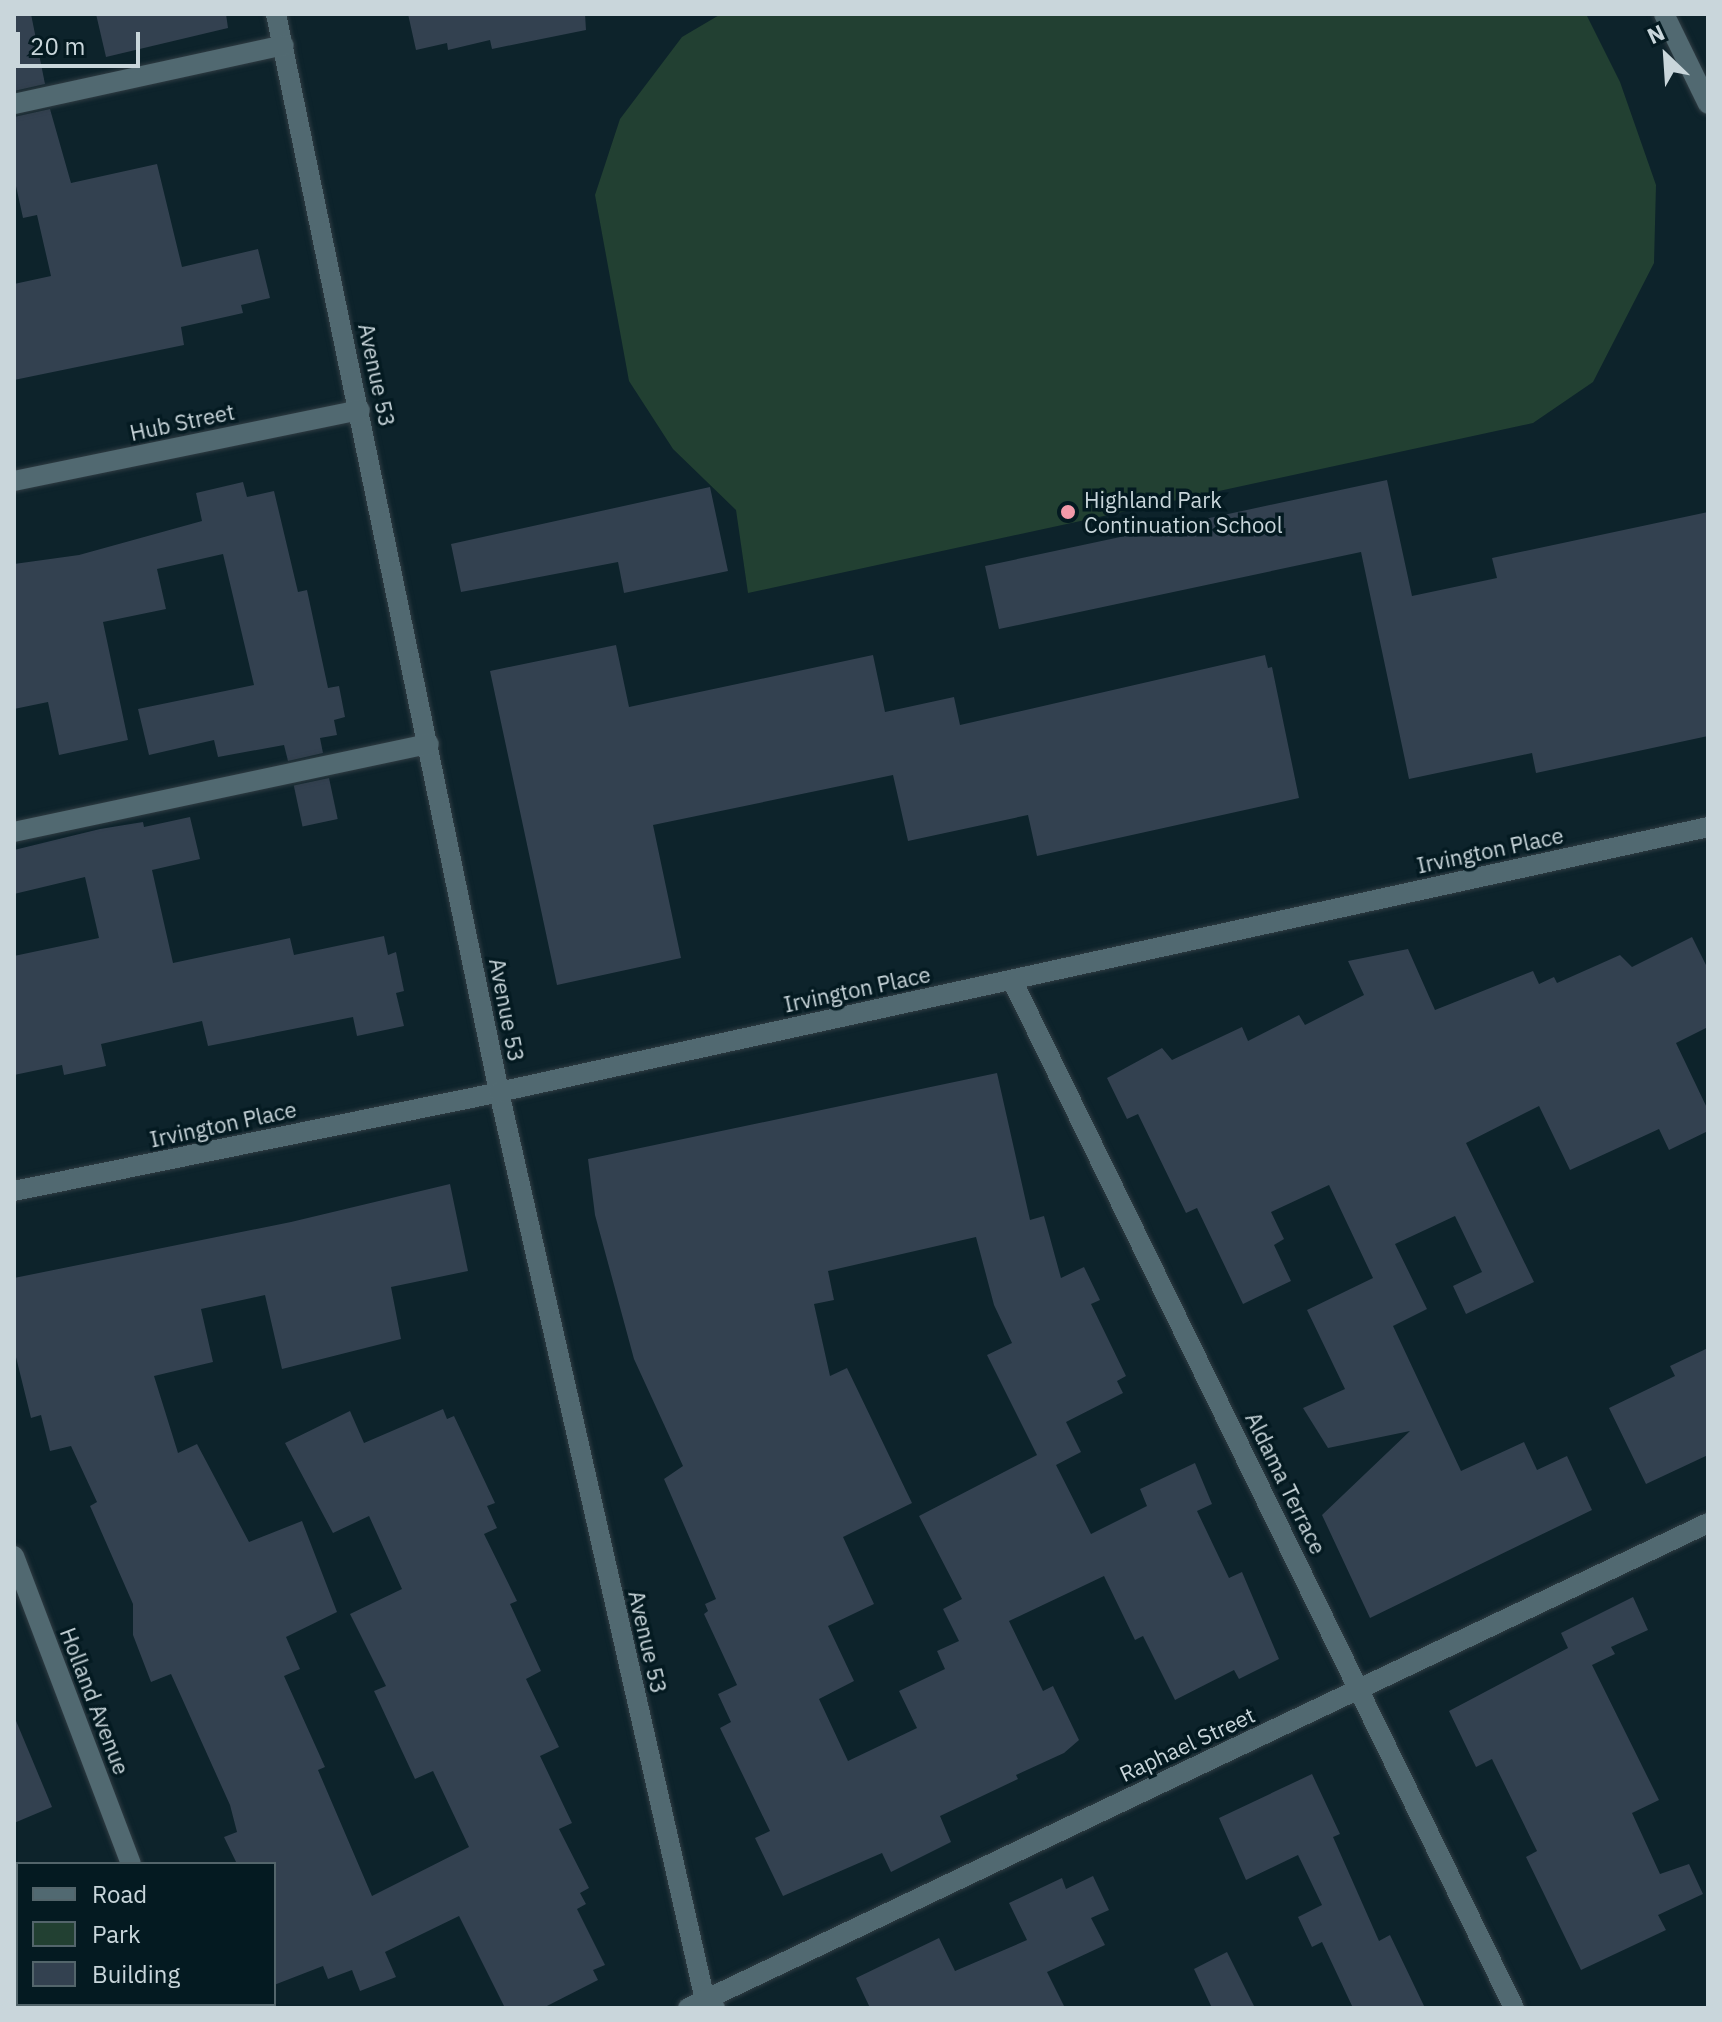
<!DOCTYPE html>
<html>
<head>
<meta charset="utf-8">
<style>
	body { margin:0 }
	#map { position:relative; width:1722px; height:2022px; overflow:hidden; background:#0d232b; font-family:"IBM Plex Sans",sans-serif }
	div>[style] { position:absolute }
	.green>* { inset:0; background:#224032 }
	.building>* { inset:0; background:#334150; transform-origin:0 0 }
	.roads { filter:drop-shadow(0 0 2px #303c43) drop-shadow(0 0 2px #303c43) }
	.minor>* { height:20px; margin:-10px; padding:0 10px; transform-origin:10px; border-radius:10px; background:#516971 }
	.dots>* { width:22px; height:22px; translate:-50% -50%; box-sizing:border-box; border:4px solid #041a21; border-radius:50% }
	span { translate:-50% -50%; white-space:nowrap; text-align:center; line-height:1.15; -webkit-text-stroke:7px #041a21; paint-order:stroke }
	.street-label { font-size:22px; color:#c9d6db }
	.poi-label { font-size:22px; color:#c9d6db }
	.left { translate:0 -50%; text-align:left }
	.frame { position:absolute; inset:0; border:16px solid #c9d6db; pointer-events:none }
	.legend { position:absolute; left:16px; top:1862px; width:260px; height:144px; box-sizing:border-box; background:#041a21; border:2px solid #53656b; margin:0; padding:10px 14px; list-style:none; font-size:24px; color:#c9d6db }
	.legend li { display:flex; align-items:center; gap:16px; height:40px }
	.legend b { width:40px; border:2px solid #53656b }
	.north { position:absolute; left:1626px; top:16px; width:80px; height:80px; -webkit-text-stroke:6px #041a21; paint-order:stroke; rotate:335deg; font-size:22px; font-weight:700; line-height:32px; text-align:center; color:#c9d6db }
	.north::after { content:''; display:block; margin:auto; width:28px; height:36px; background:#c9d6db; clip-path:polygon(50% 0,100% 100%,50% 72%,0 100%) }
	.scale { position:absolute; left:16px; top:32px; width:124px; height:36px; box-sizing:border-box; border:4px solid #c9d6db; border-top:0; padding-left:10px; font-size:24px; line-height:28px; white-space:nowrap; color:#c9d6db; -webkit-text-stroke:6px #041a21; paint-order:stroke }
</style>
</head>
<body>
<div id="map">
	<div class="green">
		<i style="clip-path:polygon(721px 14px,1586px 14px,1620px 82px,1656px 185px,1654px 263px,1593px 382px,1533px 423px,748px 593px,736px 510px,673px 449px,629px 381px,595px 195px,620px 119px,682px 37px)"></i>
	</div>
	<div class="building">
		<i style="clip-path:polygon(14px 14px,31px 14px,45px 84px,14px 91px)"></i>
		<i style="clip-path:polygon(96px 14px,226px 14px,228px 28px,106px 57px)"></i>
		<i style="clip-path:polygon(408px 14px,585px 14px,586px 30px,492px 49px,490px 40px,448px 50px,447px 43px,416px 50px)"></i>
		<i style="clip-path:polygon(50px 109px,71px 183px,157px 164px,182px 267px,258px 249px,270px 298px,241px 305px,243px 313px,181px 327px,184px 345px,14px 380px,14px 284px,51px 276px,37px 215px,23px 218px,14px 177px,14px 117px)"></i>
		<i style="clip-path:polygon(1387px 480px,1412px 596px,1497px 578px,1492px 558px,1708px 512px,1708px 736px,1536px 773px,1532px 753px,1409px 779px,1361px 552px,999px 629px,985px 566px)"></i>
		<i style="clip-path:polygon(243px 482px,247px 497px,274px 491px,298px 592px,307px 590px,328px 688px,339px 686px,345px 717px,334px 720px,337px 735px,320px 738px,323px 753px,288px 761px,284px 745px,218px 757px,214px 740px,149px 755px,138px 709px,254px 685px,223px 554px,157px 569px,166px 609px,103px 622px,128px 740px,59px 755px,48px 702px,14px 709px,14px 564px,79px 555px,202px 521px,196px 493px)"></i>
		<i style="clip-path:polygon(710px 487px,728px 571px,624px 593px,618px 562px,461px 592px,451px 544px)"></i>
		<i style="clip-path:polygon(616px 645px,629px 707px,873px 655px,885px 712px,954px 697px,960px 725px,1265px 655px,1268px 668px,1272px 667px,1299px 798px,1037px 856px,1028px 815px,908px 841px,893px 775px,653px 825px,681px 958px,557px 985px,490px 671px)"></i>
		<i style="left:329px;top:778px;width:42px;height:36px;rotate:78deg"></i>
		<i style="clip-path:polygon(190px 817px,200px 859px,152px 870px,173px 963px,290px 938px,294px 955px,384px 936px,388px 955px,396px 952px,404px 991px,396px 993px,404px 1026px,357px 1036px,353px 1017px,208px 1046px,202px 1021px,101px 1044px,106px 1066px,64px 1075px,62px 1065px,14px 1075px,14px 956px,99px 938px,85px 877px,14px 894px,14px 850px,100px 829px,143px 822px,144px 827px)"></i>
		<i style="clip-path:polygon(1692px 937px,1708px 969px,1708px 1027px,1676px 1043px,1708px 1110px,1708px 1131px,1669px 1150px,1659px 1129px,1570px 1170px,1539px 1106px,1466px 1143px,1534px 1282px,1466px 1314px,1453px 1286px,1482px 1272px,1455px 1216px,1395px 1244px,1427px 1309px,1393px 1326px,1461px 1471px,1524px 1442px,1537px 1470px,1567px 1456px,1592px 1510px,1370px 1618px,1322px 1515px,1410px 1431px,1328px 1448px,1303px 1408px,1345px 1389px,1307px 1310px,1373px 1278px,1329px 1185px,1271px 1212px,1284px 1239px,1274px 1245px,1291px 1281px,1243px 1304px,1197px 1208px,1186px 1213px,1138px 1114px,1127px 1119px,1107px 1078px,1162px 1048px,1172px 1060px,1242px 1027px,1248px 1041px,1299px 1015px,1305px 1025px,1364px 995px,1348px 961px,1408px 949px,1435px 1010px,1533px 971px,1539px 984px,1554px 977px,1557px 983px,1620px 955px,1632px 967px)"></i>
		<i style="clip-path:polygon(evenodd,997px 1073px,1030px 1220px,1044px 1216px,1061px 1278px,1084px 1267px,1100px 1300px,1091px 1304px,1126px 1376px,1117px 1381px,1123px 1393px,1066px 1422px,1081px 1452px,1056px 1465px,1091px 1534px,1147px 1506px,1140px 1489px,1195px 1463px,1212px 1504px,1197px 1511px,1229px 1578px,1242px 1572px,1279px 1659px,1239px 1679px,1234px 1670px,1175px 1700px,1143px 1636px,1135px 1640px,1104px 1576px,1009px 1621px,1043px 1691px,1053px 1686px,1079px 1740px,1064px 1753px,1016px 1775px,1018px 1779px,940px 1816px,951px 1842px,891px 1872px,882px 1853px,783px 1896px,755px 1838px,770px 1831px,720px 1728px,731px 1722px,718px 1694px,737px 1685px,704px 1614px,708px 1611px,705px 1604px,716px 1599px,664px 1479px,683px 1466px,634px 1359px,595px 1215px,588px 1159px,997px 1073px,976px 1237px,994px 1305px,1012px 1343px,987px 1355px,1037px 1455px,919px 1516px,962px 1599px,943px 1609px,959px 1641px,937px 1651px,945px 1669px,899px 1691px,917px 1728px,848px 1761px,819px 1699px,854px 1681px,828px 1626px,874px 1604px,843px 1537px,912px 1503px,847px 1368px,830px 1376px,814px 1304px,834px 1300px,828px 1271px,976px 1237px)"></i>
		<i style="clip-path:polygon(450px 1184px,468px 1271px,391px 1287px,401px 1339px,282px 1369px,265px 1295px,201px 1309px,213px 1362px,154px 1376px,178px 1453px,197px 1444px,249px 1542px,302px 1521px,337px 1612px,286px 1637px,300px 1669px,284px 1676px,325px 1767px,318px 1770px,372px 1896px,469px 1847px,433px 1771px,415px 1779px,374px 1691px,386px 1686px,350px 1614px,402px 1589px,369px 1516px,333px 1533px,285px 1443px,350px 1411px,364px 1443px,443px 1409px,447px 1419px,454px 1416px,495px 1503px,487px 1506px,497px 1528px,484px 1534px,517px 1601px,510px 1604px,541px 1671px,526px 1679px,559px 1747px,540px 1756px,572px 1823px,559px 1829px,589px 1888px,580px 1893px,586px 1904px,577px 1909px,605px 1965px,593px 1970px,598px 1980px,543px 2008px,505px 2008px,459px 1916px,385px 1952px,396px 1977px,360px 1991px,352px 1970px,328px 1979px,323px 1966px,274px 1985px,274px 1864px,237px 1864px,224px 1837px,237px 1832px,230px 1805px,171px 1674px,151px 1682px,133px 1635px,133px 1604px,90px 1506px,97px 1502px,71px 1446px,50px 1451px,41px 1415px,31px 1418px,14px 1349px,14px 1278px,291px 1222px)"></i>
		<i style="clip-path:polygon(1708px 1348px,1708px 1455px,1646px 1484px,1609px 1408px,1675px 1376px,1670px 1366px)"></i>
		<i style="clip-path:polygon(1633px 1597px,1648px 1630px,1611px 1647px,1615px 1654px,1592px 1665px,1659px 1800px,1632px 1813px,1660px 1874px,1689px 1864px,1703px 1894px,1658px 1915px,1666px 1930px,1581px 1970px,1526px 1857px,1537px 1851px,1492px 1759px,1476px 1767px,1449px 1711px,1568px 1648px,1561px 1633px)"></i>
		<i style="clip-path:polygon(14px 1716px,52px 1807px,14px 1823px)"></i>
		<i style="clip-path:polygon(1312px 1774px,1340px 1834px,1333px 1837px,1379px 1941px,1390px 1935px,1425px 2008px,1353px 2008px,1322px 1942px,1312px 1947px,1298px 1917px,1322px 1905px,1298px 1855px,1246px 1880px,1219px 1818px)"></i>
		<i style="clip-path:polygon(1093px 1876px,1109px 1910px,1091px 1918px,1105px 1945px,1047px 1972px,1065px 2008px,870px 2008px,856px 1978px,939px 1938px,955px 1971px,1027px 1940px,1009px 1903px,1062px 1878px,1066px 1889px)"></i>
		<i style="clip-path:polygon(1227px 1952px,1255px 2008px,1212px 2008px,1194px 1969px)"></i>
	</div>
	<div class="roads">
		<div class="minor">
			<i style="left:276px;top:14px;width:1101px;rotate:78.31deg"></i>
			<i style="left:499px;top:1092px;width:931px;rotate:77.22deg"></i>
			<i style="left:705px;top:2000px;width:13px;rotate:39deg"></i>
			<i style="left:1664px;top:14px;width:100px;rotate:63.9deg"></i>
			<i style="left:14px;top:104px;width:276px;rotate:-12.3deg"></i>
			<i style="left:14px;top:481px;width:353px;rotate:-11.6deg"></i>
			<i style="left:14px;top:832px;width:424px;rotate:-12deg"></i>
			<i style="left:1012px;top:980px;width:1144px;rotate:63.97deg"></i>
			<i style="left:14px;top:1191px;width:495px;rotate:-11.5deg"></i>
			<i style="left:499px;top:1092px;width:1238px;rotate:-12.36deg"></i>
			<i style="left:14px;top:1556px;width:329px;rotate:69.2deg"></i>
			<i style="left:14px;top:1928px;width:4px;rotate:-14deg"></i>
			<i style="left:186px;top:2004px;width:4px;rotate:76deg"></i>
			<i style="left:688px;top:2008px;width:1129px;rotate:-25.43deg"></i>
		</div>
	</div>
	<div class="dots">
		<i style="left:1068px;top:512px;background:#f39aa9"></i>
	</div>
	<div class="street-label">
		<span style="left:377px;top:375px;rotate:78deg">Avenue 53</span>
		<span style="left:182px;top:422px;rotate:-12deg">Hub Street</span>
		<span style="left:1490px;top:850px;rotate:-12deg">Irvington Place</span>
		<span style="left:857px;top:989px;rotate:-12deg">Irvington Place</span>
		<span style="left:507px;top:1010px;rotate:79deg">Avenue 53</span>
		<span style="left:223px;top:1124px;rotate:-12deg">Irvington Place</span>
		<span style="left:1286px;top:1483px;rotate:64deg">Aldama Terrace</span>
		<span style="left:648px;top:1642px;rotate:77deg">Avenue 53</span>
		<span style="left:95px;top:1701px;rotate:69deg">Holland Avenue</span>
		<span style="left:1187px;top:1744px;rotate:-25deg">Raphael Street</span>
	</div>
	<div class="poi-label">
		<span class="left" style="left:1084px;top:512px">Highland Park<br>Continuation School</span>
	</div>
	<div class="frame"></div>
	<ul class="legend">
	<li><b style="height:10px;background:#516971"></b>Road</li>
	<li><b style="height:22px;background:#224032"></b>Park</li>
	<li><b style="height:22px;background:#334150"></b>Building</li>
	</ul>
	<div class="north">N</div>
	<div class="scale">20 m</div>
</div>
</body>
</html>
